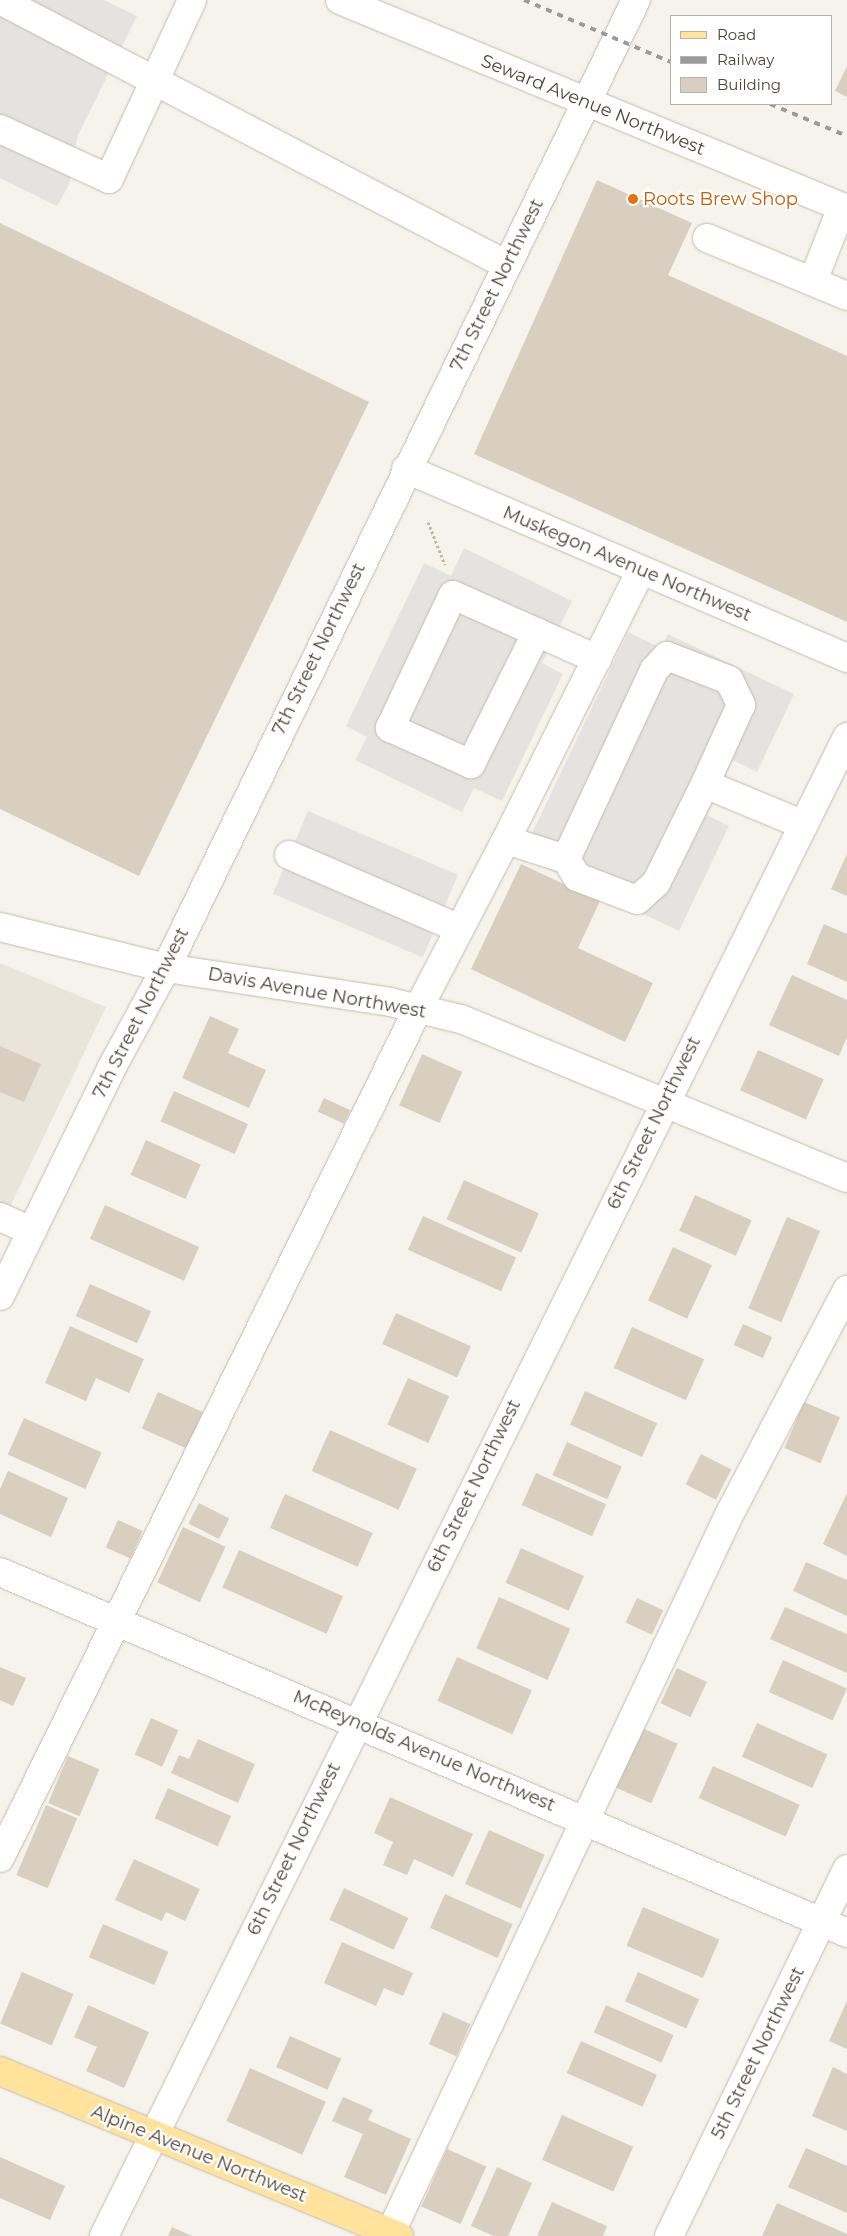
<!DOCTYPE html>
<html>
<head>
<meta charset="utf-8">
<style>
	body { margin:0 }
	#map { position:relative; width:847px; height:2236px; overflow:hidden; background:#f6f3ec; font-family:Montserrat,sans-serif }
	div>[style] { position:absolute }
	.residential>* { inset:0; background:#eae5da }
	.parking>* { inset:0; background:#e5e3e0; transform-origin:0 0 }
	.building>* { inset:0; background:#d8cfc1; transform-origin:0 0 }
	.path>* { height:3px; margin-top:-1.5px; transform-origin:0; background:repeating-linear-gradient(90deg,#c4b79f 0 2.5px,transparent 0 5px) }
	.roads { filter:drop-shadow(0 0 1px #c2bbae) drop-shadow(0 0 1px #c2bbae) }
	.minor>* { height:28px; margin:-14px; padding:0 14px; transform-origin:14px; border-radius:14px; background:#fff }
	.major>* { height:28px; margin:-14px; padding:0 14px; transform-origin:14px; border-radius:14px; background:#ffe39c }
	.rail>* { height:4px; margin-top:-2px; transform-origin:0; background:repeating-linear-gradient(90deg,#9a9a9a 0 6px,transparent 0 12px) }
	.dots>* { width:14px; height:14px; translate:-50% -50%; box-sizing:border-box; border:2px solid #fff; border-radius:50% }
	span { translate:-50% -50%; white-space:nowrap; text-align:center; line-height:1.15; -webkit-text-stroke:4.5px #fff; paint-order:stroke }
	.street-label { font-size:18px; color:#4b4439 }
	.food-label { font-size:18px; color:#c56008 }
	.left { translate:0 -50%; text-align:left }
	.legend { position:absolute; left:670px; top:15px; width:162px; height:90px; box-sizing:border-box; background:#fff; border:1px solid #b7b4b0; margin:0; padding:6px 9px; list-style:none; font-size:15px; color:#4b4439 }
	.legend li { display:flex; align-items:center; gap:10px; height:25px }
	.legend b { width:25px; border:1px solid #b7b4b0 }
</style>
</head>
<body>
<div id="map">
	<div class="residential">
		<i style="clip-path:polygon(0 963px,106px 1007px,0 1228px)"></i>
	</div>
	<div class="parking">
		<i style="clip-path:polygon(0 0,104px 0,137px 16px,78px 135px,69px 185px,57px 206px,0 178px)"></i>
		<i style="clip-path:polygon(464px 548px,572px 601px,542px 663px,563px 674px,502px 801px,474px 788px,462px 812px,355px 760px,367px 737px,346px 726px,424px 563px,451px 576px)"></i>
		<i style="clip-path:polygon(628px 632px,661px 648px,668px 634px,794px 694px,757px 772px,733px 760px,707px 815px,729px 826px,679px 931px,521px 856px)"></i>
		<i style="left:308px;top:811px;width:163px;height:90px;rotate:23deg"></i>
	</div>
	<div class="building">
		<i style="clip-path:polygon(847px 66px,847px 97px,835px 91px)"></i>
		<i style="clip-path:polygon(597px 180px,692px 223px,668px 275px,847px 356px,847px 622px,474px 454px)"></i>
		<i style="clip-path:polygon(0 223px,369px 402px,139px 876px,0 809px)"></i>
		<i style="clip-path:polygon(847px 854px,847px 896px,831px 889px)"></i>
		<i style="clip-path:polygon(521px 864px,600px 901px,578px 948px,653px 983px,625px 1042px,471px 969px)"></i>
		<i style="clip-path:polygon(824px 924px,847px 934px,847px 982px,807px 964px)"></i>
		<i style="clip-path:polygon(792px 975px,847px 1000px,847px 1037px,839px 1056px,769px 1025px)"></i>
		<i style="clip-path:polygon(210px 1016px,239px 1029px,228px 1053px,266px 1070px,249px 1108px,182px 1078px)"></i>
		<i style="clip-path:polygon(0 1046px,41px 1064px,24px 1102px,0 1092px)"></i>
		<i style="left:758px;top:1050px;width:72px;height:44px;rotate:24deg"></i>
		<i style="left:422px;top:1054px;width:44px;height:56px;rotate:24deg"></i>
		<i style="left:174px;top:1091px;width:81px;height:33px;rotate:24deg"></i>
		<i style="left:324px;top:1098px;width:29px;height:15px;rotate:25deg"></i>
		<i style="left:146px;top:1140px;width:60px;height:38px;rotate:24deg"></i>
		<i style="left:464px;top:1180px;width:82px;height:43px;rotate:24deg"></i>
		<i style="left:695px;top:1195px;width:62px;height:39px;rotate:24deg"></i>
		<i style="left:105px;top:1205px;width:103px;height:37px;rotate:24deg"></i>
		<i style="left:423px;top:1216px;width:102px;height:37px;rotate:24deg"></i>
		<i style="left:787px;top:1217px;width:36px;height:99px;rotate:23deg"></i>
		<i style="left:673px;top:1247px;width:43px;height:59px;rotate:25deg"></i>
		<i style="left:90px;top:1284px;width:67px;height:35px;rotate:24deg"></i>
		<i style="left:396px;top:1313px;width:82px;height:34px;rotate:24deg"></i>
		<i style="left:743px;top:1324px;width:32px;height:23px;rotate:24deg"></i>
		<i style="clip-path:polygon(70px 1326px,144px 1359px,129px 1393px,96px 1378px,86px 1401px,45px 1383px)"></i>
		<i style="left:632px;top:1327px;width:79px;height:45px;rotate:24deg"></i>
		<i style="left:408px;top:1378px;width:45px;height:51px;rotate:24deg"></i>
		<i style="left:585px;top:1391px;width:79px;height:37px;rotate:24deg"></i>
		<i style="left:158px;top:1392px;width:49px;height:40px;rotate:24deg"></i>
		<i style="left:804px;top:1402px;width:39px;height:50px;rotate:23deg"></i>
		<i style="left:24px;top:1418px;width:85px;height:40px;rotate:24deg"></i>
		<i style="left:330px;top:1430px;width:95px;height:45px;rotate:24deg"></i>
		<i style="left:567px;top:1442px;width:60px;height:36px;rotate:24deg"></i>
		<i style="left:701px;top:1454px;width:34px;height:34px;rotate:27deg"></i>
		<i style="clip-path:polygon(8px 1471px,68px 1498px,51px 1537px,0 1514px,0 1489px)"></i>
		<i style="left:536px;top:1473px;width:77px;height:35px;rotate:24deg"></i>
		<i style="clip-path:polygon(847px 1493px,847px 1556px,823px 1544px)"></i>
		<i style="left:285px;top:1494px;width:96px;height:37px;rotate:24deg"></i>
		<i style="left:199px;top:1503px;width:34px;height:23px;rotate:27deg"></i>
		<i style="left:118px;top:1520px;width:27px;height:30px;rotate:24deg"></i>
		<i style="left:183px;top:1527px;width:47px;height:61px;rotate:25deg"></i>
		<i style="left:521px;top:1548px;width:69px;height:38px;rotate:24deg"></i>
		<i style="left:239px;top:1550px;width:114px;height:41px;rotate:24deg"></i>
		<i style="clip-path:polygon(806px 1562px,847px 1580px,847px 1616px,793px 1591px)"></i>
		<i style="left:499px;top:1597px;width:78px;height:56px;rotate:24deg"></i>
		<i style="left:637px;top:1598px;width:29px;height:27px;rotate:25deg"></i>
		<i style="clip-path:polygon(785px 1607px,847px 1634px,847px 1673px,770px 1639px)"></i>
		<i style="left:457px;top:1657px;width:82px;height:48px;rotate:24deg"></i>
		<i style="left:783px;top:1660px;width:70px;height:35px;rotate:24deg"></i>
		<i style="clip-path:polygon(0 1667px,26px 1678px,13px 1706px,0 1700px)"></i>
		<i style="left:677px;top:1668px;width:33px;height:39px;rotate:25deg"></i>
		<i style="left:151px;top:1718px;width:30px;height:40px;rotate:24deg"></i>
		<i style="left:757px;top:1723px;width:77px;height:37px;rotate:24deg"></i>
		<i style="left:642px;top:1728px;width:39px;height:65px;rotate:24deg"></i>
		<i style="clip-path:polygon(198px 1739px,255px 1764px,238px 1803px,171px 1773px,179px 1755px,189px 1759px)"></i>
		<i style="left:68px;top:1756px;width:34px;height:51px;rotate:23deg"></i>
		<i style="left:713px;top:1766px;width:95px;height:35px;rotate:24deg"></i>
		<i style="left:168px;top:1788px;width:69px;height:33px;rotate:24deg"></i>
		<i style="clip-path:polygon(390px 1797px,473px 1834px,453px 1877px,414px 1859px,407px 1875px,383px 1865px,393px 1842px,374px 1833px)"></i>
		<i style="left:46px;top:1805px;width:34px;height:76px;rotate:23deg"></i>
		<i style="left:489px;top:1830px;width:61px;height:59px;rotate:24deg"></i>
		<i style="clip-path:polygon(134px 1859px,200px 1889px,185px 1921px,166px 1912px,162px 1921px,115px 1900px)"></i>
		<i style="left:344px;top:1888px;width:71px;height:35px;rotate:25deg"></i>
		<i style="left:445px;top:1894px;width:74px;height:37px;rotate:24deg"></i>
		<i style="left:643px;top:1907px;width:83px;height:42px;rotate:23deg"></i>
		<i style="left:103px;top:1924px;width:71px;height:36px;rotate:23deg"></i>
		<i style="clip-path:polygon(342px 1942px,413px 1973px,403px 1996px,384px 1988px,376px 2006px,324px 1983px)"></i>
		<i style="left:22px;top:1972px;width:56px;height:56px;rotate:23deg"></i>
		<i style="left:638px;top:1972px;width:67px;height:32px;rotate:24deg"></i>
		<i style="clip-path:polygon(847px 2001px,847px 2049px,829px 2041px)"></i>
		<i style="clip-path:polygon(88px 2005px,149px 2032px,124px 2088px,86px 2071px,97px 2047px,74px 2037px)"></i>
		<i style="left:606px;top:2005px;width:74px;height:30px;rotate:24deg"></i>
		<i style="left:443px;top:2012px;width:30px;height:35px;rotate:24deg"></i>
		<i style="left:290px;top:2036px;width:56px;height:34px;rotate:24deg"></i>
		<i style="left:581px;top:2041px;width:83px;height:35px;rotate:24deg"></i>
		<i style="clip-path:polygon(833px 2067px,847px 2074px,847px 2131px,812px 2116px)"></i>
		<i style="left:250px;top:2068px;width:83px;height:58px;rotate:24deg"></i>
		<i style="clip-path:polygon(343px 2097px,373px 2110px,368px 2120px,411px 2139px,386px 2195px,344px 2177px,363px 2134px,332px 2121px)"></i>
		<i style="left:562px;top:2115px;width:78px;height:49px;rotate:24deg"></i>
		<i style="clip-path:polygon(806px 2148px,847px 2166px,847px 2213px,788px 2187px)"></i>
		<i style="left:447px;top:2149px;width:43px;height:63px;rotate:24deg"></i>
		<i style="clip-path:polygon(0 2157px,65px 2186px,50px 2220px,0 2198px)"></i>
		<i style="clip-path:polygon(497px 2167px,532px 2183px,508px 2236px,494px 2236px,471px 2226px)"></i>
		<i style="clip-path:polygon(552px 2202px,607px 2226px,603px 2236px,537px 2236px)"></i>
		<i style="clip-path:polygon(777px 2203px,847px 2234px,847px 2236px,762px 2236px)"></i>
		<i style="clip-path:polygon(172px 2227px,192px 2236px,168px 2236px)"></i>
	</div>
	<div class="path">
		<i style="left:428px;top:522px;width:46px;rotate:68.4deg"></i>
	</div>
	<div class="roads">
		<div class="minor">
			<i style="left:0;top:0;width:572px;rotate:27.6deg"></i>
			<i style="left:340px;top:0;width:548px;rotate:22.4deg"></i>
			<i style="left:0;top:129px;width:120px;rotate:24.6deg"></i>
			<i style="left:109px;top:179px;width:197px;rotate:-65.1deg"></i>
			<i style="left:707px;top:238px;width:152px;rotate:22.5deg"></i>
			<i style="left:813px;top:281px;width:79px;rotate:-68.6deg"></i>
			<i style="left:406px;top:469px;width:480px;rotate:23.2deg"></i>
			<i style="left:537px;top:632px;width:148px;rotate:116.6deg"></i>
			<i style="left:471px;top:764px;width:89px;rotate:-156deg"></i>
			<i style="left:390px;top:728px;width:147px;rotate:-64.7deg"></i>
			<i style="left:453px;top:595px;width:158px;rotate:24deg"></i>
			<i style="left:705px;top:784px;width:110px;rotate:116.3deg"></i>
			<i style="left:656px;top:883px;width:25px;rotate:138deg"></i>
			<i style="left:637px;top:900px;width:64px;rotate:-159deg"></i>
			<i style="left:577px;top:877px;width:21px;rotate:-121deg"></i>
			<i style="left:566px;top:859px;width:208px;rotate:-65deg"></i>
			<i style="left:654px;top:670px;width:19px;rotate:-47deg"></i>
			<i style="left:667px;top:656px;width:66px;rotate:21.2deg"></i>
			<i style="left:729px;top:680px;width:28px;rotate:64deg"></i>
			<i style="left:741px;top:705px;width:87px;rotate:114.5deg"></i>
			<i style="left:705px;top:784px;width:107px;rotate:22.5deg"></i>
			<i style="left:506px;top:840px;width:302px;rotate:-63.4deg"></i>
			<i style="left:289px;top:855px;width:186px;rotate:23.4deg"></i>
			<i style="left:0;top:927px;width:171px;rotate:13.9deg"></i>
			<i style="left:166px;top:968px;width:227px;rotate:8.6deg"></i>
			<i style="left:390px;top:1002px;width:73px;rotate:13.5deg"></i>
			<i style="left:461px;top:1019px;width:417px;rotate:22.4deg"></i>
			<i style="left:0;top:1217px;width:35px;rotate:24deg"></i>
			<i style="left:0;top:1296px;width:255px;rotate:-63.9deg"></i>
			<i style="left:112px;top:1067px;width:113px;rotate:-61.4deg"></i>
			<i style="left:166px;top:968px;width:1076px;rotate:-64.1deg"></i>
			<i style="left:0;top:1572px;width:921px;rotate:23.08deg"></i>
			<i style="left:0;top:1858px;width:946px;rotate:-63.79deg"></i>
			<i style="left:418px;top:1009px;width:191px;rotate:-62.5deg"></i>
			<i style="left:506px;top:840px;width:63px;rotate:17.6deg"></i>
			<i style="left:104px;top:2236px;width:1673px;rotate:-63.63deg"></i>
			<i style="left:389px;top:2236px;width:799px;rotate:-64.75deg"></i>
			<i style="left:730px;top:1513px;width:252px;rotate:-62.3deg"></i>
			<i style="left:669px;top:2236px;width:408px;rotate:-64.1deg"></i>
		</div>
		<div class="major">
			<i style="left:0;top:2071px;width:432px;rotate:22.5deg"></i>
		</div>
	</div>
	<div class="rail">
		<i style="left:524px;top:0;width:160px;rotate:22.9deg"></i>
		<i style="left:770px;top:104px;width:83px;rotate:22.6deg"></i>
	</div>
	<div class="dots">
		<i style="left:633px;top:199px;background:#e8710a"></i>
	</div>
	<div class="street-label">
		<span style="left:593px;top:105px;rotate:22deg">Seward Avenue Northwest</span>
		<span style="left:497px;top:285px;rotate:-64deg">7th Street Northwest</span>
		<span style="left:627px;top:564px;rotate:23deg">Muskegon Avenue Northwest</span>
		<span style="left:319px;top:649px;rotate:-64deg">7th Street Northwest</span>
		<span style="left:317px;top:993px;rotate:10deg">Davis Avenue Northwest</span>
		<span style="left:141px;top:1013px;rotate:-63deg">7th Street Northwest</span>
		<span style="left:654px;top:1123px;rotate:-64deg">6th Street Northwest</span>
		<span style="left:474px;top:1486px;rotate:-64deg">6th Street Northwest</span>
		<span style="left:424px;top:1751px;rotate:23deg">McReynolds Avenue Northwest</span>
		<span style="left:294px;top:1849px;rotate:-64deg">6th Street Northwest</span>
		<span style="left:758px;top:2053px;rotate:-64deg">5th Street Northwest</span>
		<span style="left:199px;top:2154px;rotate:22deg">Alpine Avenue Northwest</span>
	</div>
	<div class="food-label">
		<span class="left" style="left:643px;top:199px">Roots Brew Shop</span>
	</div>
	<ul class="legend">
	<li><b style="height:6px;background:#ffe39c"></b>Road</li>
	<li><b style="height:6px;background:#9a9a9a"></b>Railway</li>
	<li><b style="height:14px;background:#d8cfc1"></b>Building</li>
	</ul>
</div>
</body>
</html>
